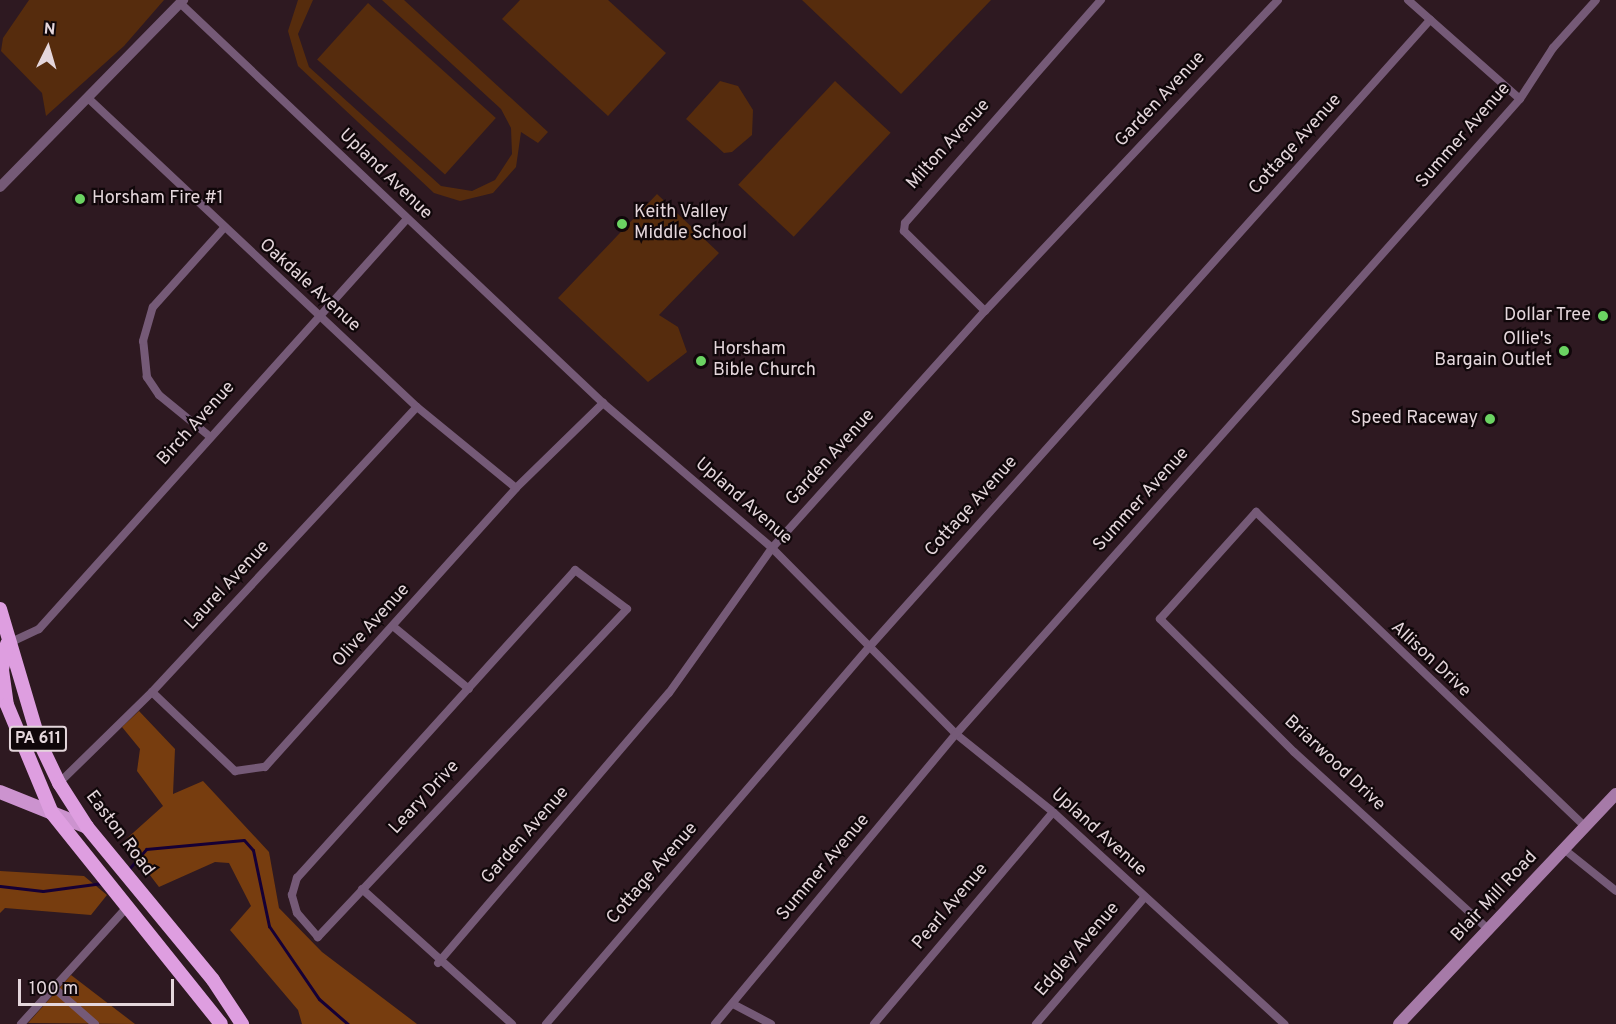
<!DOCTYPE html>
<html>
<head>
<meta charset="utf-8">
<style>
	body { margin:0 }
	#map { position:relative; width:1616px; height:1024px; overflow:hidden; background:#2e1921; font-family:Overpass,sans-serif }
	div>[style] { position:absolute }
	.green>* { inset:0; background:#562c0d; transform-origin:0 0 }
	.forest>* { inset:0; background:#773d0f }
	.stream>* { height:3px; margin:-1.5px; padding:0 1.5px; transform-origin:1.5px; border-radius:1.5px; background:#160035 }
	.minor>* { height:8px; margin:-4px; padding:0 4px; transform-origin:4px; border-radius:4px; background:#755a77 }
	.tertiary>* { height:10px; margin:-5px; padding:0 5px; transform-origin:5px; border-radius:5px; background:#755a77 }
	.secondary>* { height:12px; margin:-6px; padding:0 6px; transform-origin:6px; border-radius:6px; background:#a67aa8 }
	.primary>* { height:14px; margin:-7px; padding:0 7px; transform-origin:7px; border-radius:7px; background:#cc93cf }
	.trunk>* { height:14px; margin:-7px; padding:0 7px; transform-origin:7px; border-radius:7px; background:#de9ee0 }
	.dots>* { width:16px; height:16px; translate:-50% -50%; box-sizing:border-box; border:3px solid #10070a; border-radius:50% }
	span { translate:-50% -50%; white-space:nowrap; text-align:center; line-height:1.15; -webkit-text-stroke:4.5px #10070a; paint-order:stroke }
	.shield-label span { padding:2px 4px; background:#10070a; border:2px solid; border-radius:4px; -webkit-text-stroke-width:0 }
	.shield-label { font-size:16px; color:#e4d6db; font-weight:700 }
	.street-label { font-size:18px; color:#e4d6db }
	.poi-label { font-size:18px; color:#e4d6db }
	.left { translate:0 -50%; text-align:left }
	.right { translate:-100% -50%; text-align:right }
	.north { position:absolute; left:18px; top:18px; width:60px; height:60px; -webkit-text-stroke:4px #10070a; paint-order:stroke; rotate:5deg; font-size:16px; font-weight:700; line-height:24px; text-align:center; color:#e4d6db }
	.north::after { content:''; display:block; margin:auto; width:21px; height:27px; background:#e4d6db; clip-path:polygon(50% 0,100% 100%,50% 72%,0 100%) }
	.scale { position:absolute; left:18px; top:979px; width:156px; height:27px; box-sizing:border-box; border:3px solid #e4d6db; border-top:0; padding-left:8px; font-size:18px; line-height:21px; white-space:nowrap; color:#e4d6db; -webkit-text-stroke:4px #10070a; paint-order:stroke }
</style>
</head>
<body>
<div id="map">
	<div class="green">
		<i style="clip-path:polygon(29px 0,164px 0,124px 46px,46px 116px,42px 93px,1px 51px,3px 38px)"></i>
		<i style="clip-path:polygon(298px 0,313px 0,298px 34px,309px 67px,441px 186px,472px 191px,495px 180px,512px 154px,511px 128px,501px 109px,382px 0,404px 0,548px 132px,538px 143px,521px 132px,516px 167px,493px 193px,460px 201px,434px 193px,298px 66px,288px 31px)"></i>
		<i style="clip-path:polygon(520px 0,608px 0,666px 53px,608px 116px,502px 19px)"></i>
		<i style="clip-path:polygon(802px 0,991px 0,901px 94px)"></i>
		<i style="left:368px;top:3px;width:172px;height:76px;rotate:42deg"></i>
		<i style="clip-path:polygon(720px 81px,738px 86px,753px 110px,752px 135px,732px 152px,724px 153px,686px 119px)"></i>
		<i style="left:835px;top:81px;width:76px;height:142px;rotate:43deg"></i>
		<i style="clip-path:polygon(657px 194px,719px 253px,659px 315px,678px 327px,687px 352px,648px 382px,558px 298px)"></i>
	</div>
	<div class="forest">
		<i style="clip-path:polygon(139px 711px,175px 749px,173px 794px,203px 781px,269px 852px,279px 908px,322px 952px,417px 1024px,302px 1024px,298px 1010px,230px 930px,251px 906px,229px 863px,215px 862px,159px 887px,124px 841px,163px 806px,137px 771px,140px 749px,122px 727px)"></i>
		<i style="clip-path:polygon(0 871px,84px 876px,107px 895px,91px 915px,5px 908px,0 913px)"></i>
		<i style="clip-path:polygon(71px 975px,135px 1024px,28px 1023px)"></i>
	</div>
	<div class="stream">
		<i style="left:128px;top:870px;width:28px;rotate:-49deg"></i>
		<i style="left:146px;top:849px;width:98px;rotate:-5.2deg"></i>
		<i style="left:244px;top:840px;width:13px;rotate:48deg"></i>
		<i style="left:253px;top:850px;width:78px;rotate:78.1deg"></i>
		<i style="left:269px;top:926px;width:88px;rotate:55.6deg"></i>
		<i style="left:319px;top:999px;width:38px;rotate:41deg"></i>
		<i style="left:0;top:886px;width:43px;rotate:6.6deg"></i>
		<i style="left:43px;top:891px;width:60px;rotate:-7.7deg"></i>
	</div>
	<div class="minor">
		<i style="left:1408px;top:0;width:149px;rotate:41.5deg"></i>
		<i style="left:180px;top:3px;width:582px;rotate:43.4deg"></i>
		<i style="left:603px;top:403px;width:223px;rotate:40.6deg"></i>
		<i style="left:772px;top:548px;width:262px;rotate:45.3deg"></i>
		<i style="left:956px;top:734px;width:124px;rotate:38.8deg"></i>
		<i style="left:1053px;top:812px;width:314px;rotate:42.5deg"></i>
		<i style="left:89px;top:99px;width:450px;rotate:43.2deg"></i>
		<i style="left:417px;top:407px;width:128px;rotate:39.3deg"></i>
		<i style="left:985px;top:311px;width:114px;rotate:-135.4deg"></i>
		<i style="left:904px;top:231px;width:8px;rotate:-83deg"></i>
		<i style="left:905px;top:223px;width:297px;rotate:-48.7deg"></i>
		<i style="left:208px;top:435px;width:63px;rotate:-140.8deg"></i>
		<i style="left:159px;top:395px;width:22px;rotate:-124deg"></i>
		<i style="left:147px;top:377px;width:36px;rotate:-96deg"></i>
		<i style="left:143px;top:341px;width:35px;rotate:-74deg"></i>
		<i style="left:153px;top:307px;width:105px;rotate:-48.1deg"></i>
		<i style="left:575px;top:570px;width:65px;rotate:36.9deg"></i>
		<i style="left:627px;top:609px;width:451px;rotate:133.3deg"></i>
		<i style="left:318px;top:937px;width:32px;rotate:-131deg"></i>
		<i style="left:297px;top:913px;width:19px;rotate:-106deg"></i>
		<i style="left:292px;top:895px;width:18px;rotate:-74deg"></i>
		<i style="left:297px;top:878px;width:415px;rotate:-47.9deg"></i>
		<i style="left:394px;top:627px;width:97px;rotate:39.6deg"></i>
		<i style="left:7px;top:644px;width:35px;rotate:-25deg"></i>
		<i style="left:39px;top:629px;width:551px;rotate:-48.09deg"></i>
		<i style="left:152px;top:692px;width:115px;rotate:43.6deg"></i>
		<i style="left:235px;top:771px;width:30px;rotate:-8deg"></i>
		<i style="left:265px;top:767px;width:375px;rotate:-48deg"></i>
		<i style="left:516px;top:488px;width:122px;rotate:-44.3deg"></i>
		<i style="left:59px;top:783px;width:130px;rotate:-44.4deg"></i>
		<i style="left:152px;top:692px;width:389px;rotate:-47.1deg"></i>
		<i style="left:1565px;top:850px;width:65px;rotate:38.8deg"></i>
		<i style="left:362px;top:889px;width:202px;rotate:42deg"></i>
		<i style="left:1489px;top:930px;width:264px;rotate:-137.6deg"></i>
		<i style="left:1294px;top:752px;width:189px;rotate:-135.2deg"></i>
		<i style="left:1160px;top:619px;width:144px;rotate:-48.1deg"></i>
		<i style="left:1256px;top:512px;width:456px;rotate:43.7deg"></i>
		<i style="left:438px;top:963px;width:355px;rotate:-49.5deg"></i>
		<i style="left:669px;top:693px;width:178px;rotate:-54.6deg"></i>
		<i style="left:772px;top:548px;width:319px;rotate:-48.1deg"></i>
		<i style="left:985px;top:311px;width:427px;rotate:-46.7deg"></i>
		<i style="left:53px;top:987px;width:56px;rotate:41.4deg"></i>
		<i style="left:733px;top:1004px;width:43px;rotate:27.8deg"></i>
		<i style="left:21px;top:1024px;width:159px;rotate:-47.8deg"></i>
		<i style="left:546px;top:1024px;width:499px;rotate:-49.4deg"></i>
		<i style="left:871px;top:645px;width:839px;rotate:-48.19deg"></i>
		<i style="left:715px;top:1024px;width:377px;rotate:-50.3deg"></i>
		<i style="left:956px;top:734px;width:849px;rotate:-48.39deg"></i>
		<i style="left:1520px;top:99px;width:61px;rotate:-57.1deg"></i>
		<i style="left:1553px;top:48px;width:64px;rotate:-48.1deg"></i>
		<i style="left:874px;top:1024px;width:277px;rotate:-49.8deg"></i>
		<i style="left:1036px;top:1024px;width:167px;rotate:-49.4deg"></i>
	</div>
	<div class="tertiary">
		<i style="left:0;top:187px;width:262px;rotate:-45.6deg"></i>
	</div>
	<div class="secondary">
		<i style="left:1399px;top:1024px;width:316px;rotate:-46.7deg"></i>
	</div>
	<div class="primary">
		<i style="left:0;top:792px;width:94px;rotate:21.9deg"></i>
	</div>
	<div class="trunk">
		<i style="left:0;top:609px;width:138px;rotate:73.5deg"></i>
		<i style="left:39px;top:741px;width:47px;rotate:64.5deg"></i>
		<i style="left:59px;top:783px;width:52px;rotate:57.5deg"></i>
		<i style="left:87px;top:827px;width:198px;rotate:50.5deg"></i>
		<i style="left:213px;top:980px;width:53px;rotate:56.6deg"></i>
		<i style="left:7px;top:644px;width:26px;rotate:101deg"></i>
		<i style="left:2px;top:670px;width:35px;rotate:82deg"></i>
		<i style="left:7px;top:705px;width:117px;rotate:67.4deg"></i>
		<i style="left:52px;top:813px;width:270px;rotate:51.3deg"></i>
	</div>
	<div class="dots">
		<i style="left:80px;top:199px;background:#6bd362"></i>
		<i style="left:622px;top:224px;background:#6bd362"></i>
		<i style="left:1603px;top:316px;background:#6bd362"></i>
		<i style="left:1564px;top:351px;background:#6bd362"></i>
		<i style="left:701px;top:361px;background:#6bd362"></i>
		<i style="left:1490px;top:419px;background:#6bd362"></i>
	</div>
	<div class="shield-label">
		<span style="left:38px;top:739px">PA 611</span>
	</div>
	<div class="street-label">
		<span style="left:1161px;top:100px;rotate:-47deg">Garden Avenue</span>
		<span style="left:1464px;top:136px;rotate:-49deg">Summer Avenue</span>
		<span style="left:949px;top:145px;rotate:-48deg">Milton Avenue</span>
		<span style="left:1296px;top:145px;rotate:-48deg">Cottage Avenue</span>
		<span style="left:385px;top:175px;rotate:44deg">Upland Avenue</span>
		<span style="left:309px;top:286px;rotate:42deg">Oakdale Avenue</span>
		<span style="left:197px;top:424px;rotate:-48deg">Birch Avenue</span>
		<span style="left:831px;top:458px;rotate:-48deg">Garden Avenue</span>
		<span style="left:1142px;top:500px;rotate:-48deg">Summer Avenue</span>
		<span style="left:743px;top:502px;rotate:41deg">Upland Avenue</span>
		<span style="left:972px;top:507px;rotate:-48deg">Cottage Avenue</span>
		<span style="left:228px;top:586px;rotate:-47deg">Laurel Avenue</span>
		<span style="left:372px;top:626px;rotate:-48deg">Olive Avenue</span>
		<span style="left:1430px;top:660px;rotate:43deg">Allison Drive</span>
		<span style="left:1334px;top:764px;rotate:43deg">Briarwood Drive</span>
		<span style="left:425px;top:798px;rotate:-47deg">Leary Drive</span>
		<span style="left:1098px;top:833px;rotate:42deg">Upland Avenue</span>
		<span style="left:119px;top:834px;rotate:53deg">Easton Road</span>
		<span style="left:526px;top:836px;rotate:-49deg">Garden Avenue</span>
		<span style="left:824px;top:868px;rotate:-50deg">Summer Avenue</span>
		<span style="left:653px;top:874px;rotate:-49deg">Cottage Avenue</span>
		<span style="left:1495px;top:897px;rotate:-47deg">Blair Mill Road</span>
		<span style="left:951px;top:907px;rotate:-50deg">Pearl Avenue</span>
		<span style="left:1078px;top:950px;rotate:-49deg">Edgley Avenue</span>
	</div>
	<div class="poi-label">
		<span class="left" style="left:92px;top:199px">Horsham Fire #1</span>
		<span class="left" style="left:634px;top:224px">Keith Valley<br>Middle School</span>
		<span class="right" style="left:1591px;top:316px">Dollar Tree</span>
		<span class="right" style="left:1552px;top:351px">Ollie's<br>Bargain Outlet</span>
		<span class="left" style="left:713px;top:361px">Horsham<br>Bible Church</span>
		<span class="right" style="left:1478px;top:419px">Speed Raceway</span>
	</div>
	<div class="north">N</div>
	<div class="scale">100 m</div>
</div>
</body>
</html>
